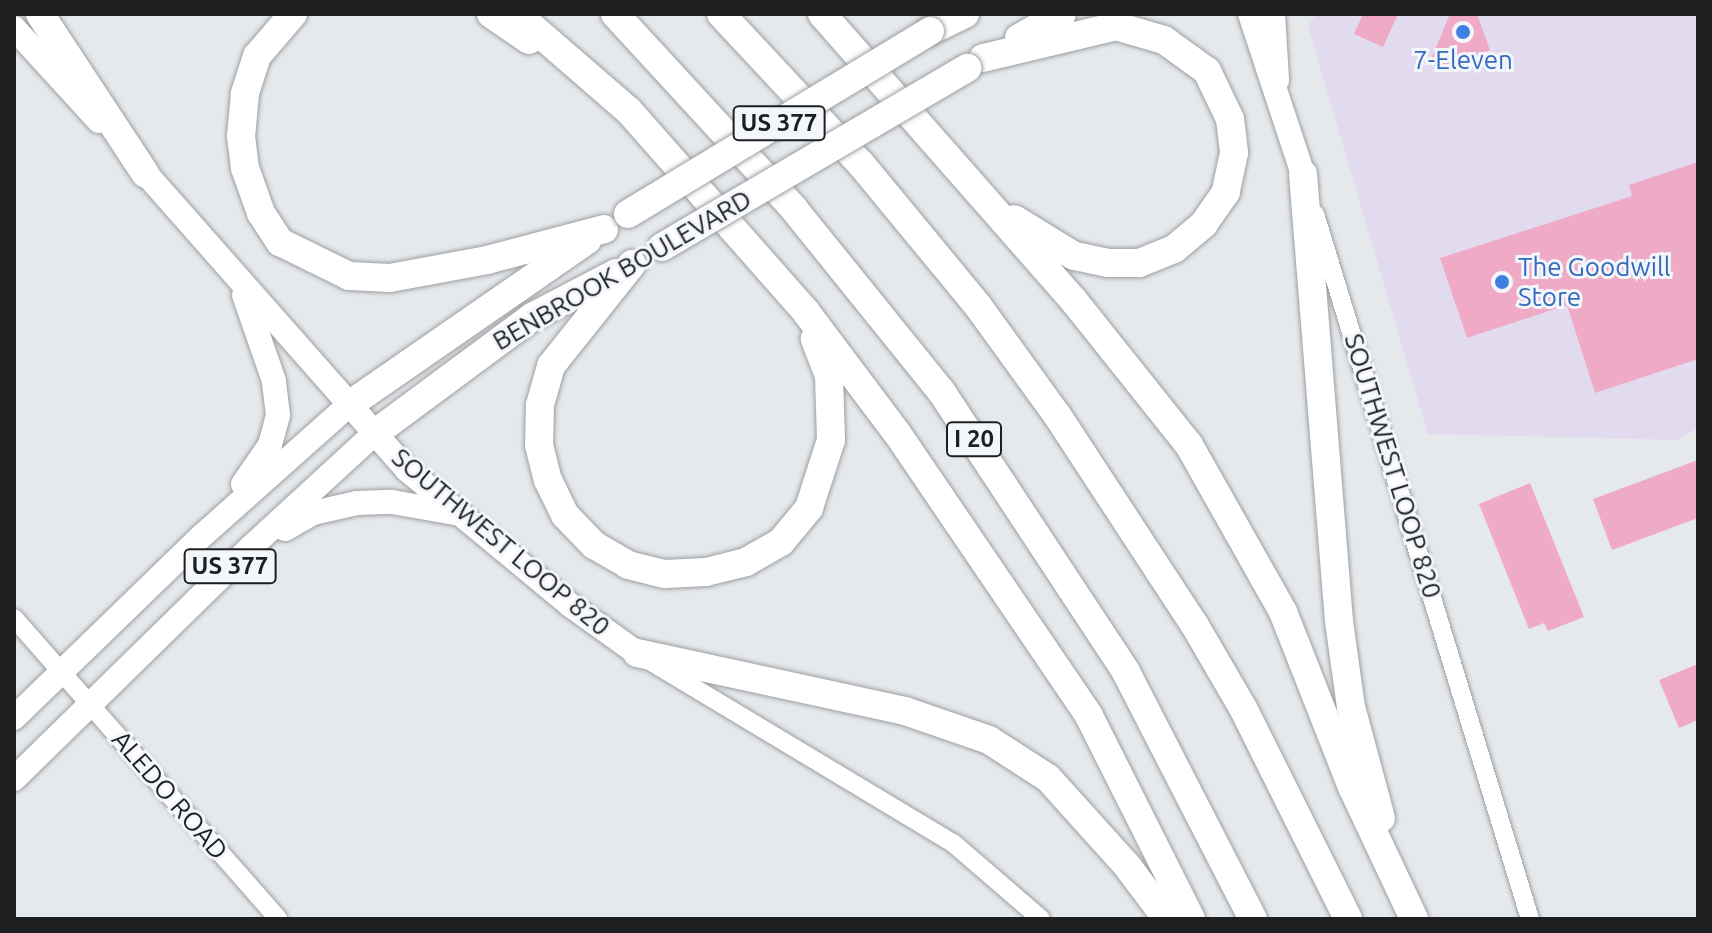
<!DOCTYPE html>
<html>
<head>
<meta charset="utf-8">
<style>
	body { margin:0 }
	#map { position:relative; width:1712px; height:933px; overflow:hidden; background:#e6e9ec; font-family:Ubuntu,sans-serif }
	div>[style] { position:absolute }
	.commercial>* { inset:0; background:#e2dbf0 }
	.building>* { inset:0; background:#efabc5 }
	.roads { filter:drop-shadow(0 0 2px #9d9fa2) drop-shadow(0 0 2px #9d9fa2) }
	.minor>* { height:18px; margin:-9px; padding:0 9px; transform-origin:9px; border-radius:9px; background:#fff }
	.major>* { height:24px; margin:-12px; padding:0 12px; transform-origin:12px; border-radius:12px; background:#fff }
	.highway>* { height:28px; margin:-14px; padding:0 14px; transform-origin:14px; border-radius:14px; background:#fff }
	.bridges { filter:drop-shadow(0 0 2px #9d9fa2) drop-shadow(0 0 2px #9d9fa2) }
	.highway-bridge>* { height:28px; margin:-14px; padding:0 14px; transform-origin:14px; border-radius:14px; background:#fff }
	.dots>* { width:22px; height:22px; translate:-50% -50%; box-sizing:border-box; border:4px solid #f3f6fa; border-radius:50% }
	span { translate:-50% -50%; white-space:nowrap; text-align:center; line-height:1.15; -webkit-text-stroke:6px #f3f6fa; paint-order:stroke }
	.shield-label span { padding:2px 6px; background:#f3f6fa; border:2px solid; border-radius:6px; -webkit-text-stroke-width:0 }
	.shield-label { font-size:24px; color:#1e1f20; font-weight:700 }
	.shop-label { font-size:26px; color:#366cbe }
	.left { translate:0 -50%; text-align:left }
	.street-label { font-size:26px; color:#1e1f20 }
	.frame { position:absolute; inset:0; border:16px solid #1e1f20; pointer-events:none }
</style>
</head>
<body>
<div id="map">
	<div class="commercial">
		<i style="clip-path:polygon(1316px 14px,1698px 14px,1698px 428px,1676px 440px,1428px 434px,1308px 26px)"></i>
	</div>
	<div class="building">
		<i style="clip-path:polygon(1363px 14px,1398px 14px,1383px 47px,1354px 34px)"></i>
		<i style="clip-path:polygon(1450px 14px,1477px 14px,1490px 50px,1443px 68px,1430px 62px)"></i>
		<i style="clip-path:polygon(1698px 162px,1698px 359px,1595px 393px,1567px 305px,1467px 338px,1440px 258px,1632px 196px,1629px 185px)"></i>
		<i style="clip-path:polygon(1698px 460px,1698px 518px,1612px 550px,1593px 499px)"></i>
		<i style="clip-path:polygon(1530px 483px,1584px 617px,1548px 631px,1544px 623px,1529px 629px,1479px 504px)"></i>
		<i style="clip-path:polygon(1698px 664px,1698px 720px,1679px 728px,1659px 680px)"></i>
	</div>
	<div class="roads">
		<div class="minor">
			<i style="left:1315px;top:214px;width:737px;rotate:73.04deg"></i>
			<i style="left:14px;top:618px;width:400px;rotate:48.7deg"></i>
			<i style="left:653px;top:663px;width:350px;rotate:31deg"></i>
			<i style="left:953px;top:843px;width:116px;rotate:40.8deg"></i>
		</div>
		<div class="major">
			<i style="left:1250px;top:14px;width:169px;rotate:71.7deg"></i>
			<i style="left:14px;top:28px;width:126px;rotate:47.6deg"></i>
			<i style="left:134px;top:160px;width:413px;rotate:48.6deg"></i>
			<i style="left:407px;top:470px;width:212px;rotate:39.6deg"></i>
			<i style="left:570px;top:605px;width:82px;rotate:35.6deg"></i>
			<i style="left:243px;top:484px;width:47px;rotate:-55.3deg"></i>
			<i style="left:270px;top:445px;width:31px;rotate:-75deg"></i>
			<i style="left:278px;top:415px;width:34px;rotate:-97deg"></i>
			<i style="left:274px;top:381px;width:91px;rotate:-109.2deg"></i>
			<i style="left:285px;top:529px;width:32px;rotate:-30deg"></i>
			<i style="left:313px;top:513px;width:45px;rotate:-12.8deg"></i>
			<i style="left:357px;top:503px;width:35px;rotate:-2deg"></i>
			<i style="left:392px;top:502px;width:65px;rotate:9.8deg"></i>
			<i style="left:14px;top:718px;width:263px;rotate:-44.1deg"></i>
			<i style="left:203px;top:535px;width:195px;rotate:-41.7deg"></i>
			<i style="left:14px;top:779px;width:332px;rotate:-44.4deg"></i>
			<i style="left:251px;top:547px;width:167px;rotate:-42.6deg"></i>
		</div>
		<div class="highway">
			<i style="left:40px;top:14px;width:191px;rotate:56.6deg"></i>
			<i style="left:293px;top:14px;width:55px;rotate:130.6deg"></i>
			<i style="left:257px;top:56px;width:40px;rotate:108deg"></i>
			<i style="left:245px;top:94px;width:42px;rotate:95.4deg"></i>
			<i style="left:241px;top:136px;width:32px;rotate:83deg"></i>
			<i style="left:245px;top:168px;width:48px;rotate:70.4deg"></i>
			<i style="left:261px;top:213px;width:35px;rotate:57deg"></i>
			<i style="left:280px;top:242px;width:77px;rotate:26.2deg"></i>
			<i style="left:349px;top:276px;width:41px;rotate:2.8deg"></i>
			<i style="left:390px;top:278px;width:99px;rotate:-10.5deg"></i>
			<i style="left:487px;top:260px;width:121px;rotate:-14.8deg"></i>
			<i style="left:491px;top:14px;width:46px;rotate:34.4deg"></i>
			<i style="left:517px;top:14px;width:148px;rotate:40.9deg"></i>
			<i style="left:629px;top:111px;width:268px;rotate:48.6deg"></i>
			<i style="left:806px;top:312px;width:151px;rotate:53.1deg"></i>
			<i style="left:897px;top:433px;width:342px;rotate:55.8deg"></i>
			<i style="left:1089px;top:716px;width:227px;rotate:63.3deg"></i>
			<i style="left:615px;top:14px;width:265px;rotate:47.4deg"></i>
			<i style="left:794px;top:209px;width:234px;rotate:51.1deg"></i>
			<i style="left:941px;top:391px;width:336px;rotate:56.6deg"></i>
			<i style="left:1126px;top:672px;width:278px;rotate:62.8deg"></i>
			<i style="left:721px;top:14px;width:205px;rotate:47deg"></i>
			<i style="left:861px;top:164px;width:184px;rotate:50.5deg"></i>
			<i style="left:978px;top:306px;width:135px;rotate:54.1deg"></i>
			<i style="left:1057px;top:415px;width:250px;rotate:56.8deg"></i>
			<i style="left:1194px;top:624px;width:99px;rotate:59.8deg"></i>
			<i style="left:1244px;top:710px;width:233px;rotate:63.5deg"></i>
			<i style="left:822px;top:14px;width:382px;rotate:48.7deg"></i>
			<i style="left:1074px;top:301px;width:184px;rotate:51.4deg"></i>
			<i style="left:1189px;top:445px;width:192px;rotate:60.6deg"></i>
			<i style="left:1283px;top:612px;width:188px;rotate:68.5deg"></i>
			<i style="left:1352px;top:787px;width:146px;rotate:64.8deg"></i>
			<i style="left:1271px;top:14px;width:66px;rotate:86.5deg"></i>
			<i style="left:930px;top:31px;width:39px;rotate:-26deg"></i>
			<i style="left:1019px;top:38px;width:49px;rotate:-29.2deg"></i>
			<i style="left:983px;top:58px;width:137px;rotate:-13.5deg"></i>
			<i style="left:1116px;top:26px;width:50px;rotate:16.3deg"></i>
			<i style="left:1164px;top:40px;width:53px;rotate:35.8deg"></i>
			<i style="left:1207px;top:71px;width:53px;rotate:64.4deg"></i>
			<i style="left:1230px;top:119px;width:34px;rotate:83deg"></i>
			<i style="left:1234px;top:153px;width:40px;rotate:102deg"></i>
			<i style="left:1226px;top:192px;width:39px;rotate:125deg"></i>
			<i style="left:1204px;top:224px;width:39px;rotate:140deg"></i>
			<i style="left:1174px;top:249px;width:38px;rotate:158deg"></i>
			<i style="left:1139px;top:263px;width:31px;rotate:180deg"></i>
			<i style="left:1108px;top:263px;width:35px;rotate:-168deg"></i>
			<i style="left:1074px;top:256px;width:70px;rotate:-148.3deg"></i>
			<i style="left:1303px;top:174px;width:448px;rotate:85.4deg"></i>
			<i style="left:1339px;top:621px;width:87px;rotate:82.1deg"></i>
			<i style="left:1351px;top:707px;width:115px;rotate:74.9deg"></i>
			<i style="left:632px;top:264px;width:130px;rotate:128.5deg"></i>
			<i style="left:551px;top:366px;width:41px;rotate:105.8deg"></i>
			<i style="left:540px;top:405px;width:40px;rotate:91.4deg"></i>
			<i style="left:539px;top:445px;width:36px;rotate:76deg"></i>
			<i style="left:548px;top:480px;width:39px;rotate:64deg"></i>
			<i style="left:565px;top:515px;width:42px;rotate:46deg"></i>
			<i style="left:594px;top:545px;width:39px;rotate:30deg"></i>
			<i style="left:628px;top:565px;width:38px;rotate:14deg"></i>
			<i style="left:665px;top:574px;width:41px;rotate:-2.8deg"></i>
			<i style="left:706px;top:572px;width:41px;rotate:-14deg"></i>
			<i style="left:746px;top:562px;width:40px;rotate:-29.7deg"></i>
			<i style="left:781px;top:542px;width:44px;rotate:-50.5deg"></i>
			<i style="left:809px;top:508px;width:71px;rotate:-72.1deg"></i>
			<i style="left:831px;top:440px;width:64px;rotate:-91.8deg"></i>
			<i style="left:829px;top:376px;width:40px;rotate:-111deg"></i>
			<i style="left:349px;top:405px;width:290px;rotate:-34.7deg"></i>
			<i style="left:374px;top:434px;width:197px;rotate:-36.5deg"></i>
			<i style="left:532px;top:317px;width:95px;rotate:-27.6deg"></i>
			<i style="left:637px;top:653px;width:274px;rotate:12.2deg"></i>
			<i style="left:905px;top:711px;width:89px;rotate:19deg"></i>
			<i style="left:989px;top:740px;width:70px;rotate:32.8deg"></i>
			<i style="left:1048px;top:778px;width:120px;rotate:48deg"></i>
			<i style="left:1128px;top:867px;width:65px;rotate:53.1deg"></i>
		</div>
	</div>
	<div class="bridges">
		<div class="highway-bridge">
			<i style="left:628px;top:214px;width:353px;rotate:-31.2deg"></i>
			<i style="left:662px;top:247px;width:354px;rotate:-30.4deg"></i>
		</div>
	</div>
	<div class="dots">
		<i style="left:1463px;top:32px;background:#3f7fe0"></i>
		<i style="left:1502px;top:282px;background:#3f7fe0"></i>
	</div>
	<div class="shield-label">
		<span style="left:779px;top:123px">US 377</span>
		<span style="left:974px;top:439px">I 20</span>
		<span style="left:230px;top:566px">US 377</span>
	</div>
	<div class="shop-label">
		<span style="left:1463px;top:60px">7-Eleven</span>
		<span class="left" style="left:1518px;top:282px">The Goodwill<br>Store</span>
	</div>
	<div class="street-label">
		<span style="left:622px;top:270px;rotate:-30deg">BENBROOK BOULEVARD</span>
		<span style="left:1393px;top:466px;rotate:73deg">SOUTHWEST LOOP 820</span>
		<span style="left:501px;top:542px;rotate:40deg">SOUTHWEST LOOP 820</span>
		<span style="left:170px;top:795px;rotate:49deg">ALEDO ROAD</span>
	</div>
	<div class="frame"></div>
</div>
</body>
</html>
